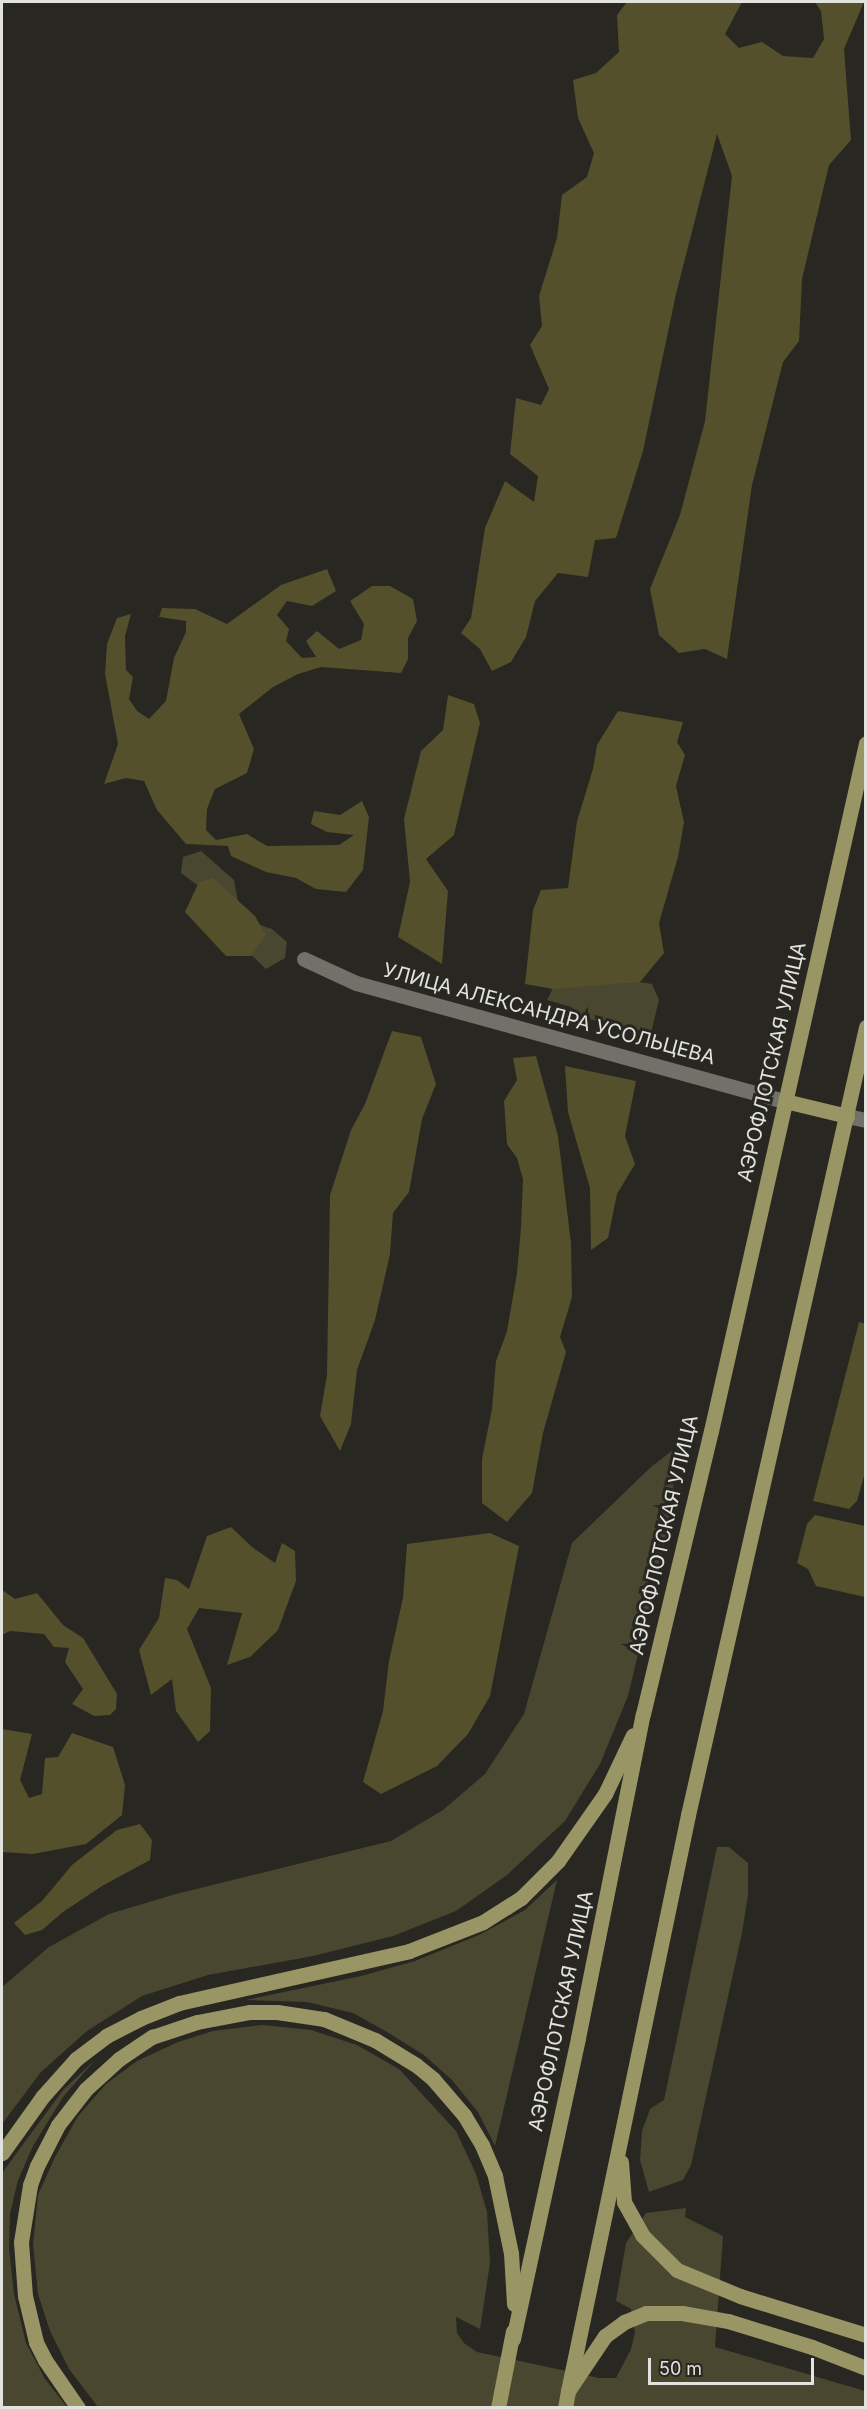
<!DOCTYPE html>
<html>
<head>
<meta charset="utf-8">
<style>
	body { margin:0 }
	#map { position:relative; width:867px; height:2409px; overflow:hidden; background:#282721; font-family:Inter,sans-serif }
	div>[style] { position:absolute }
	.green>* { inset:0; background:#49472f }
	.forest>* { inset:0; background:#53502b }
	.street>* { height:15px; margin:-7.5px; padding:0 7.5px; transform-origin:7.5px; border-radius:7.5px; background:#717069 }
	.primary>* { height:15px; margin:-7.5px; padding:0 7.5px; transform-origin:7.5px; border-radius:7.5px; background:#9a9564 }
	span { translate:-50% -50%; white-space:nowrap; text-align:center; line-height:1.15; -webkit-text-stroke:6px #282721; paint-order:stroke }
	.street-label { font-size:20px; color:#e2e2de }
	.frame { position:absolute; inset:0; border:3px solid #e2e2de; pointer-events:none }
	.scale { position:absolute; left:648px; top:2358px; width:166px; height:27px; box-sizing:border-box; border:3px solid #e2e2de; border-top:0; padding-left:8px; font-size:18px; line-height:21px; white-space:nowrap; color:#e2e2de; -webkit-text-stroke:4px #282721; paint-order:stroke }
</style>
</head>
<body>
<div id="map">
	<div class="green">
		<i style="clip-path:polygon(201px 851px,234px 880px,238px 902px,252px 922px,272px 929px,287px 942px,285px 958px,266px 969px,245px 949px,201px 888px,181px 873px,183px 857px)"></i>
		<i style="clip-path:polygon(621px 979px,652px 984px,659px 1000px,651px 1033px,584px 1018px,571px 1007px,547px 1000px,555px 984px)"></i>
		<i style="clip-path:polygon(673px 1450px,673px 1509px,628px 1696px,600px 1764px,565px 1821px,507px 1875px,456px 1911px,393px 1936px,313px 1956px,208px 1975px,142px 1996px,87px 2031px,41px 2072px,2px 2124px,2px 1987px,49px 1947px,109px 1914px,176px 1894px,391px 1841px,443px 1810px,485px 1774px,524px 1714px,572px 1543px,651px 1467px)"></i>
		<i style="clip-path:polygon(717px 1847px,729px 1847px,748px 1863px,748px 1895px,742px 1933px,691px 2165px,683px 2180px,649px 2192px,640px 2160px,642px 2131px,650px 2109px,664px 2100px)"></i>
		<i style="clip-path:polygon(557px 1880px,495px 2146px,478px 2112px,452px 2080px,424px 2055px,387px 2032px,353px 2013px,307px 2002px,246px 2000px,361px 1976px,415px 1961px,479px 1935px,525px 1910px)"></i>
		<i style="clip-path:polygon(262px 2025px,311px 2030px,357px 2045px,399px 2069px,456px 2131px,476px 2174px,487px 2212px,490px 2263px,480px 2329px,456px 2317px,457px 2333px,464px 2343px,477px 2352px,599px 2378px,616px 2378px,631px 2349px,635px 2333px,631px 2309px,616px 2301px,626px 2243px,646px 2213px,686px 2208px,685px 2217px,723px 2236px,715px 2347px,865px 2391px,865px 2407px,98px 2407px,69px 2369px,50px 2331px,38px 2294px,33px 2244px,38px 2195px,55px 2157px,78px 2116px,106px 2084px,137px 2061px,178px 2042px,213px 2031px)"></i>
		<i style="clip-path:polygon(95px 2060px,63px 2097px,33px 2146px,18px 2180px,10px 2214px,9px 2248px,14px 2294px,26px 2343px,45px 2379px,67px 2407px,2px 2407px,2px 2173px,63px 2090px)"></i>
	</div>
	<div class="forest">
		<i style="clip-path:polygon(627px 2px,742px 2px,725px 34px,739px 48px,762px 42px,783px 56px,813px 58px,824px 39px,821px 11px,815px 2px,864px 2px,844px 49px,851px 140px,829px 165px,802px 279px,799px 341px,783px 362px,752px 485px,727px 659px,705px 649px,679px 653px,659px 635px,650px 589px,680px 515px,705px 421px,732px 176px,717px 134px,676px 294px,643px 451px,616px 538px,595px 540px,588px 577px,558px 573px,535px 601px,526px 637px,511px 662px,492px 671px,480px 649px,461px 633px,471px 618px,485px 528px,505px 481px,534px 502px,538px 476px,510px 454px,516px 398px,541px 405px,549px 389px,530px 345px,542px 326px,539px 296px,557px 238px,562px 195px,587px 177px,594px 153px,578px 118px,573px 80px,596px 73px,619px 52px,617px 15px)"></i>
		<i style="clip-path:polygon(327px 569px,336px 591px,312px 606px,287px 601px,277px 615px,289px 629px,286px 641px,302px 658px,316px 657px,306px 641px,317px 631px,339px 649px,361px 640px,364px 624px,350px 601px,372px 586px,390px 586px,413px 599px,417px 621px,408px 638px,408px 659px,401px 673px,321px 667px,298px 674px,273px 687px,239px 714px,254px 749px,247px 773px,215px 789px,207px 809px,206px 830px,216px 840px,247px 834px,267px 846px,339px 845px,354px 835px,327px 832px,311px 824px,314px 811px,340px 815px,362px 801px,369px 817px,363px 870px,346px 892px,316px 889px,296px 878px,266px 872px,231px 856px,228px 846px,186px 844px,157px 810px,144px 781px,126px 778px,104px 784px,118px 744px,105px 674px,107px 644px,117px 618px,131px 614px,125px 636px,126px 670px,133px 677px,129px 699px,137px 711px,149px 719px,166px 701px,174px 658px,186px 632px,186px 621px,159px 617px,162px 608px,195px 609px,227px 624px,281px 585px)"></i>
		<i style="clip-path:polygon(448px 695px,474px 704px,480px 723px,454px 835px,426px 859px,448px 891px,442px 964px,398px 937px,410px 882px,404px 819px,421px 751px,443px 730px)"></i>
		<i style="clip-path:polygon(618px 711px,683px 722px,677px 742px,685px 755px,676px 786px,684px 822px,678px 857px,659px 923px,664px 953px,640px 982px,553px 989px,525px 984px,533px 910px,541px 890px,568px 888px,577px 821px,593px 769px,597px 745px)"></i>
		<i style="clip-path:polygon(213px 878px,255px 916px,266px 935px,251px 956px,226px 956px,185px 912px,199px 882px)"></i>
		<i style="clip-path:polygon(392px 1031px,421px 1037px,436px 1084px,422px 1119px,409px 1192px,393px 1213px,390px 1254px,375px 1320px,357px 1370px,351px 1424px,340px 1451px,320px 1416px,327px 1375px,330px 1195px,351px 1130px,365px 1104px)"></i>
		<i style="clip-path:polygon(536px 1056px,558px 1136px,571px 1243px,572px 1297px,560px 1337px,566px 1352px,543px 1433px,532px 1493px,507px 1522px,482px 1503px,482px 1459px,492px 1409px,496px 1361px,507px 1331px,517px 1273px,521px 1227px,523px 1179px,517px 1158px,507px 1144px,504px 1101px,517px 1080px,513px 1058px)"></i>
		<i style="clip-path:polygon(565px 1066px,636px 1081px,625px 1136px,635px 1164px,617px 1194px,608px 1238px,591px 1250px,590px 1188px,568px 1112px)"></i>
		<i style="clip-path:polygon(859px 1322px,866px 1324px,866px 1469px,857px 1501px,849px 1509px,813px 1501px)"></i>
		<i style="clip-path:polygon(815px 1515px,865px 1526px,865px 1597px,816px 1586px,808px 1569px,797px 1563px,807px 1524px)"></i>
		<i style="clip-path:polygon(231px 1527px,252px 1547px,275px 1563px,282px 1543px,295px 1551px,296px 1581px,278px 1630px,250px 1657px,227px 1665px,242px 1613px,199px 1608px,187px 1629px,211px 1688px,210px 1731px,198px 1742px,176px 1711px,172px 1679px,151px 1695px,139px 1650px,159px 1618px,165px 1578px,177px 1580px,189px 1589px,207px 1536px)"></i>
		<i style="clip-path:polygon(490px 1533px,519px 1546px,490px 1696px,468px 1734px,437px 1766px,381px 1794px,363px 1782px,383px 1711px,389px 1661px,403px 1598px,407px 1544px)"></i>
		<i style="clip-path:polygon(2px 1590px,15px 1599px,37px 1593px,63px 1625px,83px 1638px,117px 1694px,116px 1709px,110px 1715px,94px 1716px,72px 1704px,83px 1689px,65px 1662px,69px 1648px,54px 1647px,44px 1634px,10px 1631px,2px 1635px)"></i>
		<i style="clip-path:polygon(2px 1729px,32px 1734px,20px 1780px,29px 1798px,42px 1794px,45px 1758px,58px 1757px,72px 1733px,113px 1747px,125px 1785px,122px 1815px,86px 1844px,33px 1854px,2px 1852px)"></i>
		<i style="clip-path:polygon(140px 1824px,152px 1840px,150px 1860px,102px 1886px,63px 1912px,42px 1930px,25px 1935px,14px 1923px,42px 1901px,72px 1865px,117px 1830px)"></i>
	</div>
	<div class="street">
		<i style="left:304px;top:959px;width:57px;rotate:24.8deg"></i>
		<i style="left:356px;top:983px;width:445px;rotate:15.4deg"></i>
		<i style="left:847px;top:1116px;width:19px;rotate:12deg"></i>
	</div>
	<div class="primary">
		<i style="left:785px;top:1101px;width:64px;rotate:13.6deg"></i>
		<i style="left:2px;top:2153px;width:70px;rotate:-54.3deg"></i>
		<i style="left:43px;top:2096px;width:50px;rotate:-48.3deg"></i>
		<i style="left:76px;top:2059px;width:38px;rotate:-37deg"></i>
		<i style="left:106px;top:2036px;width:39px;rotate:-27deg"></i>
		<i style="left:141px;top:2018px;width:41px;rotate:-21.5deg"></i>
		<i style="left:179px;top:2003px;width:236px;rotate:-12.7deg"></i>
		<i style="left:409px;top:1951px;width:79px;rotate:-21.4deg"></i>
		<i style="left:483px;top:1922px;width:45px;rotate:-32.3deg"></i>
		<i style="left:521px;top:1898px;width:52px;rotate:-45deg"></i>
		<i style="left:558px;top:1861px;width:82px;rotate:-55deg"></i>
		<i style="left:605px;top:1794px;width:65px;rotate:-64.6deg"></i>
		<i style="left:621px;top:2162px;width:40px;rotate:85.7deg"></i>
		<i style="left:624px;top:2202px;width:38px;rotate:61deg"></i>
		<i style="left:642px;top:2235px;width:49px;rotate:45deg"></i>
		<i style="left:677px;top:2270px;width:68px;rotate:22.4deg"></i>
		<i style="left:740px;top:2296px;width:132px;rotate:17.2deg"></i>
		<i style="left:513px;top:2339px;width:308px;rotate:-77.8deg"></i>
		<i style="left:578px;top:2038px;width:330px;rotate:-78.7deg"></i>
		<i style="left:643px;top:1714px;width:291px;rotate:-76.5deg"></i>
		<i style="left:711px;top:1431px;width:705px;rotate:-77.3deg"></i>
		<i style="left:568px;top:2391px;width:588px;rotate:-78.23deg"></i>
		<i style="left:688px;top:1815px;width:808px;rotate:-77.27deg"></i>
		<i style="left:78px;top:2408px;width:58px;rotate:-124.5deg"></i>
		<i style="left:45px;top:2360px;width:20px;rotate:-117deg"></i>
		<i style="left:36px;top:2342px;width:47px;rotate:-103.4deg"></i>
		<i style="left:25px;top:2296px;width:54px;rotate:-94.2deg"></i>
		<i style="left:21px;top:2242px;width:58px;rotate:-81deg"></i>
		<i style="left:30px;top:2185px;width:20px;rotate:-70deg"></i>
		<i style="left:37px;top:2166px;width:46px;rotate:-62.9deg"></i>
		<i style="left:58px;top:2125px;width:46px;rotate:-52.1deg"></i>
		<i style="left:86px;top:2089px;width:45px;rotate:-42.3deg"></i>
		<i style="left:119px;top:2059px;width:40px;rotate:-34deg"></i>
		<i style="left:152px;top:2037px;width:47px;rotate:-18.4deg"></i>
		<i style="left:197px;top:2022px;width:54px;rotate:-10.7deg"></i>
		<i style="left:250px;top:2012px;width:27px"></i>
		<i style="left:277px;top:2012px;width:48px;rotate:8.5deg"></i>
		<i style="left:324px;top:2019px;width:55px;rotate:22.4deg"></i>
		<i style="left:375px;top:2040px;width:48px;rotate:31.4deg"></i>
		<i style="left:416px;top:2065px;width:22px;rotate:39deg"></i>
		<i style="left:433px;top:2079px;width:48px;rotate:49.3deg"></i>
		<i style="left:464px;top:2115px;width:35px;rotate:59deg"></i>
		<i style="left:482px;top:2145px;width:34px;rotate:67deg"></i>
		<i style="left:495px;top:2176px;width:79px;rotate:78.3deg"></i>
		<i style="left:511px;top:2253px;width:51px;rotate:86.6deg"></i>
		<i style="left:498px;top:2408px;width:78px;rotate:-79deg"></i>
		<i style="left:565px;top:2408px;width:17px;rotate:-80deg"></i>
		<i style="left:568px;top:2391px;width:66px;rotate:-56.1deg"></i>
		<i style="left:605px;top:2336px;width:24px;rotate:-36deg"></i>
		<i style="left:624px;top:2322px;width:24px;rotate:-22deg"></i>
		<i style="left:646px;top:2313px;width:36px"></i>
		<i style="left:682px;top:2313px;width:47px;rotate:9.9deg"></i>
		<i style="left:728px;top:2321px;width:88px;rotate:17.2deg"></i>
		<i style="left:812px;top:2347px;width:58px;rotate:21.3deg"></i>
	</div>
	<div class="street-label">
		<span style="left:549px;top:1014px;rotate:15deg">УЛИЦА АЛЕКСАНДРА УСОЛЬЦЕВА</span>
		<span style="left:772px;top:1062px;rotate:-77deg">АЭРОФЛОТСКАЯ УЛИЦА</span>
		<span style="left:664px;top:1535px;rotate:-77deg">АЭРОФЛОТСКАЯ УЛИЦА</span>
		<span style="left:561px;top:2011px;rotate:-78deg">АЭРОФЛОТСКАЯ УЛИЦА</span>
	</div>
	<div class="frame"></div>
	<div class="scale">50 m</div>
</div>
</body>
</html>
